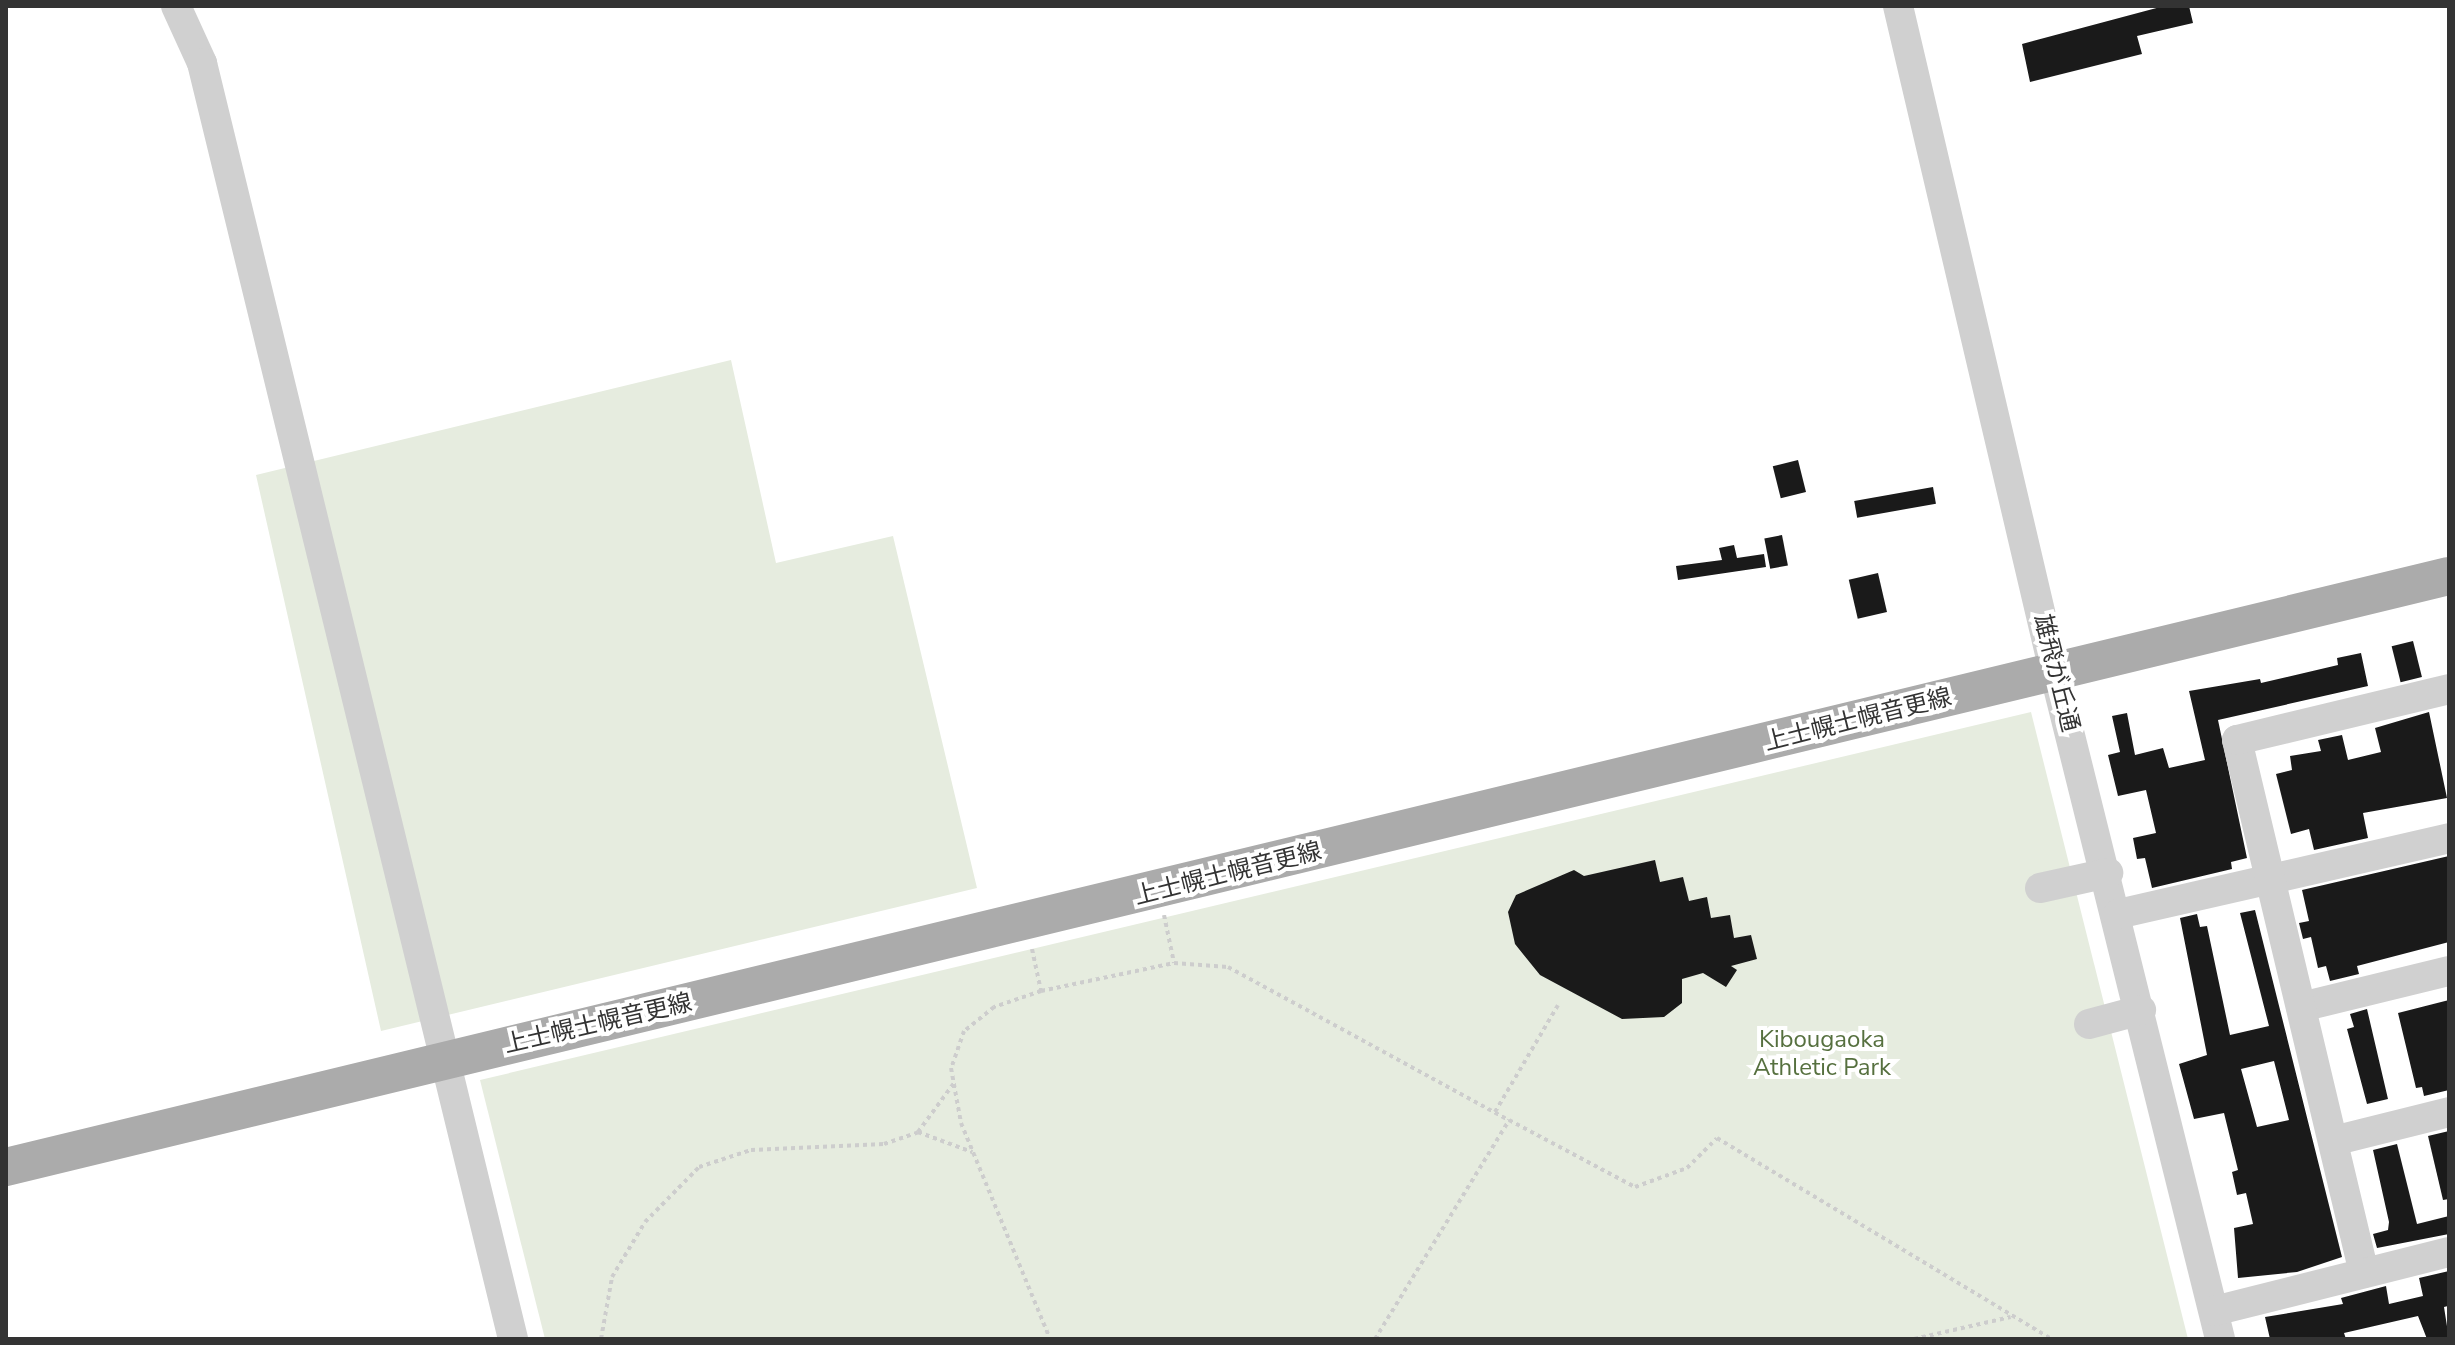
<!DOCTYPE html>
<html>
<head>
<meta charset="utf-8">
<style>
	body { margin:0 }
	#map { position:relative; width:2455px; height:1345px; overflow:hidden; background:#fff; font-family:"Nunito Sans","Noto Sans JP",sans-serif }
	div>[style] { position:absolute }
	.green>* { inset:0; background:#e6ecdf }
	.building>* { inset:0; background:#1a1a1a; transform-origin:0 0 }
	.path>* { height:4px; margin-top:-2px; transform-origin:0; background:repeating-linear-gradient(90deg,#cdcdcd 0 4px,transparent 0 8px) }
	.minor>* { height:30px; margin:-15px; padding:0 15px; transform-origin:15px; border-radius:15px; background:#d0d0d0 }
	.major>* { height:38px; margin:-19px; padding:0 19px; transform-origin:19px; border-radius:19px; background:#ababab }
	span { translate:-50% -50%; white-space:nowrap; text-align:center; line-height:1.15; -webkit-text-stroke:8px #fff; paint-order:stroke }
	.street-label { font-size:24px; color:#333 }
	.park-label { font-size:24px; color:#56703f }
	.frame { position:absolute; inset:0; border:8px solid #333; pointer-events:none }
</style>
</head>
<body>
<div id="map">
	<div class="green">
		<i style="clip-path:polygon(731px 360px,776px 563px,893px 536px,977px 888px,381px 1031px,256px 475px)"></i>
		<i style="clip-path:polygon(2031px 712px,2188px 1339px,545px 1339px,480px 1080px)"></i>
	</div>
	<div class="building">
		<i style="clip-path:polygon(2164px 6px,2189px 6px,2193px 23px,2137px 36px,2142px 54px,2030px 82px,2022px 44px)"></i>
		<i style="left:1798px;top:460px;width:33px;height:26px;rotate:76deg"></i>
		<i style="left:1933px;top:487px;width:17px;height:80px;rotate:80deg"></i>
		<i style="left:1782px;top:535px;width:31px;height:18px;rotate:79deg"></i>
		<i style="clip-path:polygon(1734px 545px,1737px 558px,1764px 554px,1766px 567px,1678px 580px,1676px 566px,1722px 560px,1719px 548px)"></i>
		<i style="left:1878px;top:573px;width:40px;height:30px;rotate:77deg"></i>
		<i style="left:2413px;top:641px;width:37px;height:22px;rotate:76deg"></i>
		<i style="clip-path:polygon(2361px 653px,2368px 686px,2218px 720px,2247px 858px,2231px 862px,2232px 869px,2152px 888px,2145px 858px,2137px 859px,2133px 838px,2156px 833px,2146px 790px,2118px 796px,2108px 755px,2120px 752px,2112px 716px,2127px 713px,2135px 755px,2163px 748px,2169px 768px,2205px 760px,2189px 691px,2260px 679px,2261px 683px,2338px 665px,2337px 658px)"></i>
		<i style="clip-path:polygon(2429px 712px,2447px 798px,2363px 813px,2368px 838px,2314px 850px,2309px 829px,2291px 834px,2276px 774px,2292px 770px,2290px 756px,2321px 751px,2318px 740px,2342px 735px,2348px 760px,2381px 752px,2375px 728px)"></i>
		<i style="clip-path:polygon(2449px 856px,2449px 942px,2357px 966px,2359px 974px,2330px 981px,2326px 966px,2318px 968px,2311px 937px,2303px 939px,2299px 923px,2309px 921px,2302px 890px)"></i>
		<i style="clip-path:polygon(1655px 860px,1660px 882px,1683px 877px,1689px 901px,1707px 897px,1711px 918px,1730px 915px,1734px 938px,1751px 935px,1757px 959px,1731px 966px,1737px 970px,1726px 987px,1703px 973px,1682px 979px,1682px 1003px,1664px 1017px,1622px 1019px,1540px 975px,1515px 944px,1508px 912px,1516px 895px,1574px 870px,1584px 876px)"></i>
		<i style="clip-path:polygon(evenodd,2255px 910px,2342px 1257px,2297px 1272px,2238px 1278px,2234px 1228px,2253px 1224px,2246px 1193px,2237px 1195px,2232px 1172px,2238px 1170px,2224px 1113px,2194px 1119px,2179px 1064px,2207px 1055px,2180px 918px,2197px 914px,2200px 927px,2207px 926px,2230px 1035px,2269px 1026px,2240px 913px,2255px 910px,2274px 1061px,2289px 1120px,2257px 1127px,2241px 1069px,2274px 1061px)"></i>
		<i style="clip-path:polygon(2449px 1000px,2449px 1090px,2424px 1096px,2422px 1087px,2416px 1088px,2398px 1013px)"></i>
		<i style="clip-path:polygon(2367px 1009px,2388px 1099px,2367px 1104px,2347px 1029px,2354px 1027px,2350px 1014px)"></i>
		<i style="clip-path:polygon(2449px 1131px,2449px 1199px,2443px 1200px,2428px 1136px)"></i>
		<i style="clip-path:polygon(2397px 1144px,2417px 1224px,2449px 1216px,2449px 1234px,2377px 1248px,2373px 1234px,2388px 1230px,2389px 1222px,2373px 1150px)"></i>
		<i style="clip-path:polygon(2449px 1271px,2448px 1306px,2444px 1307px,2449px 1339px,2427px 1339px,2418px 1316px,2344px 1333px,2346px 1339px,2270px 1339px,2265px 1317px,2343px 1304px,2341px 1298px,2386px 1286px,2389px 1304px,2423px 1296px,2419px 1278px)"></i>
	</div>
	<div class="path">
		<i style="left:1164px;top:915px;width:49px;rotate:78.2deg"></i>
		<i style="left:1174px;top:963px;width:54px;rotate:4.2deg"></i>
		<i style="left:1228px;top:967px;width:320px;rotate:28.6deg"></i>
		<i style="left:1032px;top:949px;width:43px;rotate:77.9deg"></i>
		<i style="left:1041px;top:991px;width:136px;rotate:-11.9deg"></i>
		<i style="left:1041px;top:991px;width:50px;rotate:161.2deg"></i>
		<i style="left:994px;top:1007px;width:38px;rotate:141deg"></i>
		<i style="left:964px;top:1031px;width:39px;rotate:109deg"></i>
		<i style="left:951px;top:1068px;width:56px;rotate:79.7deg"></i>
		<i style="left:961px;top:1123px;width:234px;rotate:67.6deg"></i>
		<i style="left:1495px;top:1112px;width:124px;rotate:-59.5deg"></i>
		<i style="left:918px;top:1132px;width:58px;rotate:20.3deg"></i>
		<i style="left:601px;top:1339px;width:63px;rotate:-79.9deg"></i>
		<i style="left:612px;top:1277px;width:64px;rotate:-59deg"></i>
		<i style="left:645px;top:1222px;width:77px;rotate:-45.5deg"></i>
		<i style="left:699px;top:1167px;width:55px;rotate:-18.1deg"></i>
		<i style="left:751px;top:1150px;width:133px;rotate:-2.6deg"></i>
		<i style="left:884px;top:1144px;width:36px;rotate:-19deg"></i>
		<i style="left:918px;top:1132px;width:61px;rotate:-53.7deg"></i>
		<i style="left:1375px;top:1339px;width:257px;rotate:-58.5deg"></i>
		<i style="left:1509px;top:1120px;width:143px;rotate:28deg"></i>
		<i style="left:1635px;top:1187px;width:55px;rotate:-20.1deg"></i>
		<i style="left:1687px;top:1168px;width:42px;rotate:-45deg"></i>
		<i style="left:1717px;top:1138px;width:391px;rotate:31deg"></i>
		<i style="left:1914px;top:1339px;width:99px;rotate:-12.8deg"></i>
	</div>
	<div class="minor">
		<i style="left:176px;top:6px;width:63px;rotate:65.5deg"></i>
		<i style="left:202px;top:63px;width:1313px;rotate:76.3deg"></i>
		<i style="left:1898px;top:6px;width:683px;rotate:76.8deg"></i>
		<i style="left:2054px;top:671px;width:688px;rotate:76.04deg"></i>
		<i style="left:2040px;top:888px;width:70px;rotate:-12.4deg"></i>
		<i style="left:2118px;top:914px;width:340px;rotate:-12.9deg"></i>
		<i style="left:2301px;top:1007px;width:152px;rotate:-13.7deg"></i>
		<i style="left:2089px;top:1024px;width:54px;rotate:-15.1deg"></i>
		<i style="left:2333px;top:1141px;width:120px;rotate:-14deg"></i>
		<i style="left:2364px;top:1273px;width:548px;rotate:-103.4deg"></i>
		<i style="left:2237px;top:740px;width:218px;rotate:-13.5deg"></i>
		<i style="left:2214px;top:1311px;width:242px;rotate:-14.1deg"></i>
	</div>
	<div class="major">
		<i style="left:6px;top:1167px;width:2513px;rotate:-13.6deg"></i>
	</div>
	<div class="street-label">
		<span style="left:2056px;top:673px;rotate:76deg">雄飛が丘通</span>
		<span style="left:1858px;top:720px;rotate:-14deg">上士幌士幌音更線</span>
		<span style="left:1228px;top:874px;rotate:-14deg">上士幌士幌音更線</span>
		<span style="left:598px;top:1024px;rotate:-13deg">上士幌士幌音更線</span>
	</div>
	<div class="park-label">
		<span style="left:1822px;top:1054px">Kibougaoka<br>Athletic Park</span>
	</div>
	<div class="frame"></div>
</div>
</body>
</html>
